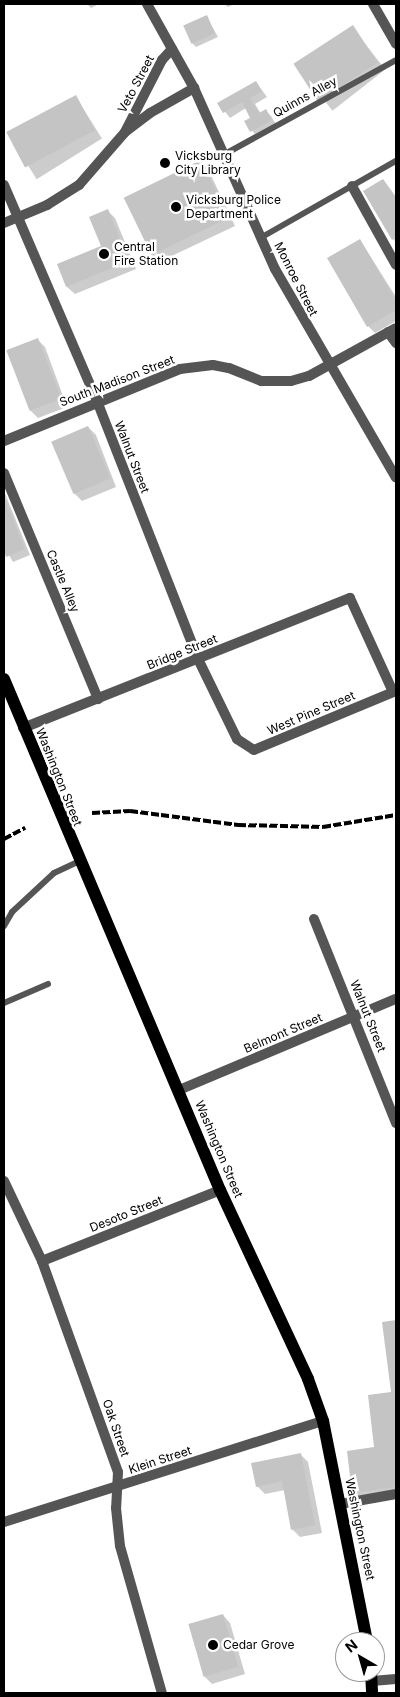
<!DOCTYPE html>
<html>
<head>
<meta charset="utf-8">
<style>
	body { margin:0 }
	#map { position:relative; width:400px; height:1697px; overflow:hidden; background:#fff; font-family:Inter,sans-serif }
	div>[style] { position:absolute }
	.shadow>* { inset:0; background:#0003; transform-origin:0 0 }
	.building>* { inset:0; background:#c4c4c4; transform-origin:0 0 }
	.service>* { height:6px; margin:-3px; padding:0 3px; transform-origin:3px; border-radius:3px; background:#555 }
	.minor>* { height:10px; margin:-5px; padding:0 5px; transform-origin:5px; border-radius:5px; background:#555 }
	.tertiary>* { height:10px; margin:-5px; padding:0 5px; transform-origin:5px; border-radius:5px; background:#555 }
	.primary>* { height:12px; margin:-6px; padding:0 6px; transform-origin:6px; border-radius:6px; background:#000 }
	.rail>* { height:4px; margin-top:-2px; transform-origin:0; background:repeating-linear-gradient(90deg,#000 0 8px,transparent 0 10.5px) }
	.dots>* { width:14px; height:14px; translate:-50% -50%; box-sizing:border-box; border:2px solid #fff; border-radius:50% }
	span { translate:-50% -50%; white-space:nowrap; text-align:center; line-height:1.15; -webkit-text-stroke:5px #fff; paint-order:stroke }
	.street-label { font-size:12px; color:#000 }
	.poi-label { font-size:12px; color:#000 }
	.left { translate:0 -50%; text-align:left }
	.frame { position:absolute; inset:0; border:5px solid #000; pointer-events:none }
	.north { position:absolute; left:335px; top:1632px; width:50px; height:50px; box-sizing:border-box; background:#fff; border:1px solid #999; border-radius:50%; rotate:322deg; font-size:14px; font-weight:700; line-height:20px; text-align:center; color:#000 }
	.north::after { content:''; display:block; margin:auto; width:18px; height:22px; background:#000; clip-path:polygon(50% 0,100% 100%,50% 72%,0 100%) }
</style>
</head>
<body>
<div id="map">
	<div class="shadow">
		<i style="clip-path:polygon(87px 4px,99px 4px,91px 8px)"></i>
		<i style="clip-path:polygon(224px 4px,234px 4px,228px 7px)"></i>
		<i style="clip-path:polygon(206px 16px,218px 37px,196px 47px,192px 43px)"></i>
		<i style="left:352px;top:27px;width:54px;height:67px;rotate:52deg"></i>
		<i style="clip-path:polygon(256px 82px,267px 97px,255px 104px,261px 114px,266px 111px,271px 116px,277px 126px,257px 137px,246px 122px,252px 118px,246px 108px,230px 118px,219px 104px)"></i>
		<i style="left:76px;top:97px;width:49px;height:77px;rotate:58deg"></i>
		<i style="clip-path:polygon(201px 161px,208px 169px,235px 226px,159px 262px,151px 254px,125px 198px)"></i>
		<i style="clip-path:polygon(383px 180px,396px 198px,396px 243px,364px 192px)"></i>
		<i style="clip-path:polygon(108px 211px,115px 218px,136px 269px,75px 294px,67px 287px,58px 265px,103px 246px)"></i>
		<i style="clip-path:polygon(360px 240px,396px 297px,396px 321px,375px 333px,368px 326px)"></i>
		<i style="clip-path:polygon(37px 339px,45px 347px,67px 407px,38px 418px,30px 410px)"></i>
		<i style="clip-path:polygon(88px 427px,96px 435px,116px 487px,82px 501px,74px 493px)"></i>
		<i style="clip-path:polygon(4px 491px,30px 555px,13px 562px,4px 547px)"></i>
		<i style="clip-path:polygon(396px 1322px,396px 1495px,361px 1500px,353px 1492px,376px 1448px,392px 1393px,383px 1323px)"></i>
		<i style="clip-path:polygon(300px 1454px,308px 1462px,322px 1533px,300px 1537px,293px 1530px,285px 1490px,265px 1494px,257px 1486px)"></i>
		<i style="clip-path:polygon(223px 1615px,230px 1623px,245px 1674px,212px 1684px,204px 1676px)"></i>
	</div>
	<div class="building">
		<i style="left:207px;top:15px;width:20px;height:26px;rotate:66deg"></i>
		<i style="left:353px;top:25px;width:45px;height:71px;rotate:57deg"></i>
		<i style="clip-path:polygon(256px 81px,262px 91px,250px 98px,259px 113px,266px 109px,272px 120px,250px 132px,244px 121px,250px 118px,242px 102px,223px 113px,217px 103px)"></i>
		<i style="left:76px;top:95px;width:40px;height:79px;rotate:62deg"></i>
		<i style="left:201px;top:160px;width:64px;height:86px;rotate:64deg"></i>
		<i style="clip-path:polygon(383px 179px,396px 197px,396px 238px,392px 240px,363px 191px)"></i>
		<i style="clip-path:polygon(108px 209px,129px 261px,66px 287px,57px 264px,101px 246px,89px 217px)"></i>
		<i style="clip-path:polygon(360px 239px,396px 301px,396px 310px,367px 327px,327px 258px)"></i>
		<i style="left:38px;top:338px;width:65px;height:34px;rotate:69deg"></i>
		<i style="left:88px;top:426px;width:57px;height:40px;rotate:67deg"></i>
		<i style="clip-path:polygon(4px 497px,25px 549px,6px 557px,4px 550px)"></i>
		<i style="clip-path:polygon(396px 1320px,396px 1487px,352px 1493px,347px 1451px,374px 1447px,368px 1395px,391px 1392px,382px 1322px)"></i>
		<i style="clip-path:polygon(301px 1453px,315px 1525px,291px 1530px,282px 1481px,256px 1487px,251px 1463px)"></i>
		<i style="left:223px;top:1614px;width:55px;height:36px;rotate:74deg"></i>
	</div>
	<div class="service">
		<i style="left:225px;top:154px;width:195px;rotate:-28.8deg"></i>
		<i style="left:262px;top:237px;width:154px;rotate:-29.6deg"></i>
		<i style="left:4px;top:926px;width:16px;rotate:-60deg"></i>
		<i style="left:12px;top:912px;width:57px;rotate:-42.9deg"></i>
		<i style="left:54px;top:873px;width:26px;rotate:-25deg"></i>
		<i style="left:4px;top:1003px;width:48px;rotate:-23.4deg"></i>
	</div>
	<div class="minor">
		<i style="left:147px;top:4px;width:96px;rotate:60.8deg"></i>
		<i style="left:4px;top:185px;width:235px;rotate:66.7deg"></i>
		<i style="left:97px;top:401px;width:277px;rotate:68.6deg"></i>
		<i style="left:198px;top:659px;width:89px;rotate:64deg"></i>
		<i style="left:237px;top:739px;width:20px;rotate:33deg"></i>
		<i style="left:254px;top:750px;width:154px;rotate:-22.6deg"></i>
		<i style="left:352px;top:186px;width:90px;rotate:60.9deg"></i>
		<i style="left:388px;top:332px;width:14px;rotate:54deg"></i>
		<i style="left:4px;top:441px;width:190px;rotate:-22.2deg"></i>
		<i style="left:180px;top:369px;width:33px;rotate:-7deg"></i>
		<i style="left:213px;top:365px;width:16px;rotate:11deg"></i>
		<i style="left:229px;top:368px;width:35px;rotate:22deg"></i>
		<i style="left:261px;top:381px;width:30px"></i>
		<i style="left:291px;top:381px;width:19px;rotate:-16deg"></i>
		<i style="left:309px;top:376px;width:99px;rotate:-28.9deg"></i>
		<i style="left:4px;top:473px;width:245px;rotate:67.4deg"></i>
		<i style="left:23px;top:728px;width:352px;rotate:-21.7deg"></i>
		<i style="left:350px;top:598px;width:103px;rotate:65.4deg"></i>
		<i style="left:314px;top:919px;width:220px;rotate:68.1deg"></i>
		<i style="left:179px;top:1090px;width:235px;rotate:-22.8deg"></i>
		<i style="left:4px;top:1181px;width:89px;rotate:64.6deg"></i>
		<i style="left:42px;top:1261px;width:224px;rotate:70.2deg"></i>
		<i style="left:118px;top:1472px;width:36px;rotate:93deg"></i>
		<i style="left:116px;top:1508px;width:38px;rotate:84deg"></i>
		<i style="left:120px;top:1546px;width:153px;rotate:74.1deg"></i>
		<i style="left:42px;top:1261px;width:192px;rotate:-21.7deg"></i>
		<i style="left:340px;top:1504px;width:57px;rotate:-10.1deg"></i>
		<i style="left:4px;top:1522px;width:335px;rotate:-17.6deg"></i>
		<i style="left:372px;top:1681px;width:24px;rotate:-5deg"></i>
	</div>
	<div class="tertiary">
		<i style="left:373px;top:4px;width:46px;rotate:60.1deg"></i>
		<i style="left:126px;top:130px;width:79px;rotate:-62.8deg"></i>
		<i style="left:162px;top:60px;width:15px;rotate:-48deg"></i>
		<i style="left:4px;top:223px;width:47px;rotate:-22.7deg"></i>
		<i style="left:47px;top:205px;width:38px;rotate:-32deg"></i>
		<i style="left:79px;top:185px;width:70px;rotate:-49deg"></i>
		<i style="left:125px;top:132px;width:31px;rotate:-37deg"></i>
		<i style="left:150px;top:113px;width:51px;rotate:-29.6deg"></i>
		<i style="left:194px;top:88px;width:198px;rotate:65.9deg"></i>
		<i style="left:275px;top:269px;width:241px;rotate:59.9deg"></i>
	</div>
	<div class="primary">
		<i style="left:4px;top:679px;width:555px;rotate:67.09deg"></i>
		<i style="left:220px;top:1190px;width:208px;rotate:65deg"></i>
		<i style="left:308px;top:1379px;width:45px;rotate:70.3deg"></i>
		<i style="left:323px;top:1421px;width:225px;rotate:78.7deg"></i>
		<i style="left:371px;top:1672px;width:21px;rotate:87deg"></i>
	</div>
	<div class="rail">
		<i style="left:92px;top:813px;width:38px;rotate:-3deg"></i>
		<i style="left:130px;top:811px;width:109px;rotate:7.4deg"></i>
		<i style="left:238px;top:825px;width:85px;rotate:1.3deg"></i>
		<i style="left:323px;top:827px;width:74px;rotate:-9.3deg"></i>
		<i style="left:4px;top:839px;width:24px;rotate:-28deg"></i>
	</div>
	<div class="dots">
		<i style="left:165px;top:163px;background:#000"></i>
		<i style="left:176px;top:207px;background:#000"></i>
		<i style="left:104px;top:254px;background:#000"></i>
		<i style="left:213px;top:1645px;background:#000"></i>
	</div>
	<div class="street-label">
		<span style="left:136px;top:84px;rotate:-62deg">Veto Street</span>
		<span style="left:305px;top:97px;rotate:-29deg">Quinns Alley</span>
		<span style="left:296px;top:279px;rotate:63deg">Monroe Street</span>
		<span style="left:117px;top:381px;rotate:-21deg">South Madison Street</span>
		<span style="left:132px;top:457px;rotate:69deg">Walnut Street</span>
		<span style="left:63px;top:581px;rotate:67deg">Castle Alley</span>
		<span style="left:182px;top:652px;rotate:-22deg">Bridge Street</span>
		<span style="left:311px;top:713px;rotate:-23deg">West Pine Street</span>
		<span style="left:59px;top:777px;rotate:68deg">Washington Street</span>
		<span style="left:368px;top:1016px;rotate:68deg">Walnut Street</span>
		<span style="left:283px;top:1033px;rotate:-23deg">Belmont Street</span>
		<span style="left:219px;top:1149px;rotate:67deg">Washington Street</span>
		<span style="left:126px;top:1214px;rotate:-22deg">Desoto Street</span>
		<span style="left:116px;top:1428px;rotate:71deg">Oak Street</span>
		<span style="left:160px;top:1460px;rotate:-18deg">Klein Street</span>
		<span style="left:360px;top:1529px;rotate:78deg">Washington Street</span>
	</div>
	<div class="poi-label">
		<span class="left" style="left:175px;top:163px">Vicksburg<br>City Library</span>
		<span class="left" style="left:186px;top:207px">Vicksburg Police<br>Department</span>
		<span class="left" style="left:114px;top:254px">Central<br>Fire Station</span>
		<span class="left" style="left:223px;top:1645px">Cedar Grove</span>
	</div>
	<div class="frame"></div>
	<div class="north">N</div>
</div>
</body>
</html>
